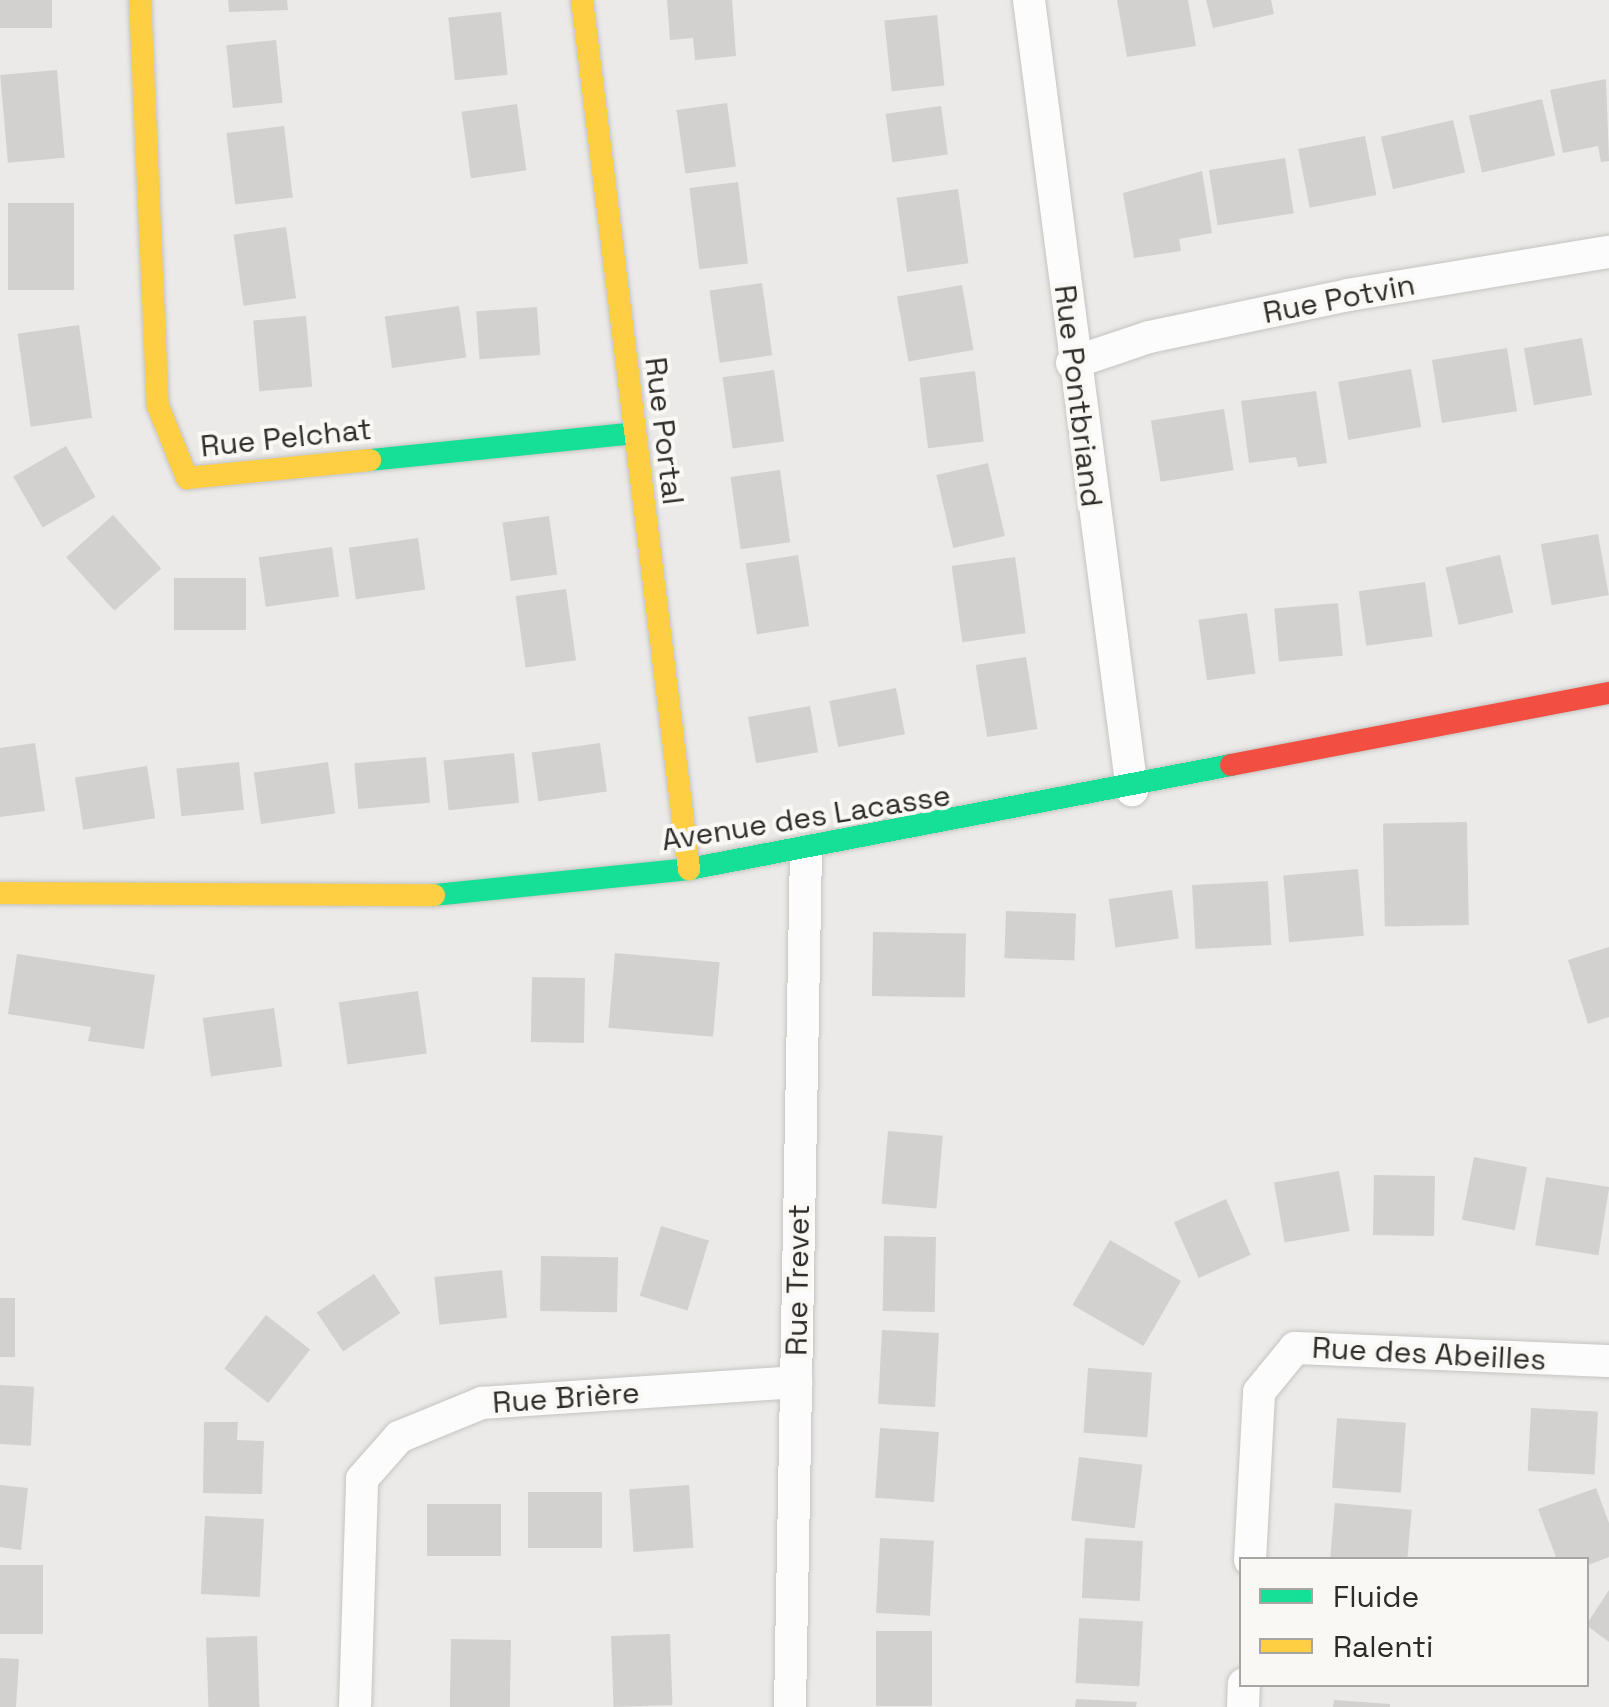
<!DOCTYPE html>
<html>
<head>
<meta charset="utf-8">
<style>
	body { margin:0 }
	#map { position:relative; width:1609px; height:1707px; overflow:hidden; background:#ebeae8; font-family:"Space Grotesk",sans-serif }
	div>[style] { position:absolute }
	.building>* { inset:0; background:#d2d1d0; transform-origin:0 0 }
	.roads { filter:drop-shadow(0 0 2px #c4c4c2) drop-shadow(0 0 2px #c4c4c2) }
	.street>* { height:32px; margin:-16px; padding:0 16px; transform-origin:16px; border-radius:16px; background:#fcfcfc }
	.fast>* { height:22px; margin:-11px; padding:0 11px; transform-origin:11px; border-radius:11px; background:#16e098 }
	.slow>* { height:22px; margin:-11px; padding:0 11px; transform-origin:11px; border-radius:11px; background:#ffcf43 }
	.jam>* { height:22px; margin:-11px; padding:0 11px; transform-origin:11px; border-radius:11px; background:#f24e42 }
	span { translate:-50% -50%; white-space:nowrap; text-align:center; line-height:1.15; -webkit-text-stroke:8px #faf8f5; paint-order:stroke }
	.street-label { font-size:30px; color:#2d2c2b }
	.legend { position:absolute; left:1239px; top:1557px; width:350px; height:130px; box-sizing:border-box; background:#faf8f5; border:2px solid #a8a6a4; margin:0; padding:12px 18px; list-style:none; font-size:30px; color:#2d2c2b }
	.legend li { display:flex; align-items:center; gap:20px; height:50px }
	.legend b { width:50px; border:2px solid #a8a6a4 }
</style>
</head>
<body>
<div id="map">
	<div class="building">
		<i style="left:0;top:0;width:52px;height:28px"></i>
		<i style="clip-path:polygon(228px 0,287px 0,288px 10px,229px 12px)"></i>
		<i style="clip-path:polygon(667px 0,732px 0,736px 56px,695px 60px,693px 38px,670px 40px)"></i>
		<i style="clip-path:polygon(1117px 0,1188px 0,1196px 46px,1127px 57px)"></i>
		<i style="clip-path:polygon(1206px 0,1271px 0,1274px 14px,1213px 28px)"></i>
		<i style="left:501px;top:12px;width:63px;height:53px;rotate:84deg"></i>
		<i style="left:937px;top:15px;width:71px;height:53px;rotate:84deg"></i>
		<i style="left:276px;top:40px;width:63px;height:50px;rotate:84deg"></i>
		<i style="left:57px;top:70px;width:88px;height:57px;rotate:85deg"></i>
		<i style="clip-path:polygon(1606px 79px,1609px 161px,1601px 162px,1598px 146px,1563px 153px,1550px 90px)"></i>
		<i style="left:1542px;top:99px;width:58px;height:75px;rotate:77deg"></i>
		<i style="left:727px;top:103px;width:64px;height:51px;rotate:82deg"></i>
		<i style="left:517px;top:104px;width:67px;height:56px;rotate:82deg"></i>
		<i style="left:941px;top:106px;width:49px;height:56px;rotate:82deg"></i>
		<i style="left:1453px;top:120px;width:54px;height:74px;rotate:77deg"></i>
		<i style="left:284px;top:126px;width:72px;height:58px;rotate:83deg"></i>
		<i style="left:1365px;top:136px;width:60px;height:68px;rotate:79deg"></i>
		<i style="left:1285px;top:158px;width:56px;height:77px;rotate:81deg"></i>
		<i style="clip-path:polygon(1202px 171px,1212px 233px,1179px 239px,1181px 251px,1134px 258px,1123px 193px)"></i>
		<i style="left:738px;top:182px;width:82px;height:49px;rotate:83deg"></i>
		<i style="left:958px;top:189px;width:75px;height:62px;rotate:82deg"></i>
		<i style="left:8px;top:203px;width:66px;height:87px"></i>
		<i style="left:286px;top:227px;width:72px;height:53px;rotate:82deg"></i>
		<i style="left:762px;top:283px;width:73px;height:53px;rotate:82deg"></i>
		<i style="left:962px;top:285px;width:66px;height:66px;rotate:80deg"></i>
		<i style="left:459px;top:306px;width:52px;height:75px;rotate:82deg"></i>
		<i style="left:537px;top:307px;width:48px;height:61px;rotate:86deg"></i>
		<i style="left:306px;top:316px;width:71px;height:53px;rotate:85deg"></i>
		<i style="left:79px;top:325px;width:94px;height:62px;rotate:82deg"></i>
		<i style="left:1582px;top:338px;width:58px;height:59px;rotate:80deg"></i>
		<i style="left:1507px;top:348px;width:64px;height:76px;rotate:81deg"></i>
		<i style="left:1411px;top:369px;width:59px;height:74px;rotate:80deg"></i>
		<i style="left:774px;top:370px;width:72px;height:52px;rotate:82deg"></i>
		<i style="left:975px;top:371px;width:71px;height:56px;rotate:83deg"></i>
		<i style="clip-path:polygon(1316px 391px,1327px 463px,1298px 467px,1296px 457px,1249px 463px,1241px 401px)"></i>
		<i style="left:1224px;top:409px;width:62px;height:74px;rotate:81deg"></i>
		<i style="left:66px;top:446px;width:59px;height:61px;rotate:60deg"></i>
		<i style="left:988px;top:463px;width:75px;height:53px;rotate:77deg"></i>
		<i style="left:780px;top:470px;width:73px;height:50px;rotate:82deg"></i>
		<i style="left:113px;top:515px;width:72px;height:63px;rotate:48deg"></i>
		<i style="left:549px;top:516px;width:59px;height:47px;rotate:82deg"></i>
		<i style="left:1598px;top:534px;width:62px;height:58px;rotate:80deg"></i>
		<i style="left:418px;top:538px;width:52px;height:70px;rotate:82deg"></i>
		<i style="left:332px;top:547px;width:50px;height:74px;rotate:82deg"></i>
		<i style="left:798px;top:555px;width:72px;height:53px;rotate:81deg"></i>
		<i style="left:1500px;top:555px;width:59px;height:56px;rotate:77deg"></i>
		<i style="left:1015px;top:557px;width:77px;height:64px;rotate:82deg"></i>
		<i style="left:174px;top:578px;width:72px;height:52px"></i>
		<i style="left:1425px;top:582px;width:55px;height:67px;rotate:82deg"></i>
		<i style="left:566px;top:589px;width:72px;height:51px;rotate:82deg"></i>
		<i style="left:1338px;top:603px;width:53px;height:64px;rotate:85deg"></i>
		<i style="left:1247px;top:613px;width:61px;height:49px;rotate:82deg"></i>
		<i style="left:1026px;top:657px;width:73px;height:51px;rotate:81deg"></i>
		<i style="left:896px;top:688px;width:47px;height:68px;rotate:79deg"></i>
		<i style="left:810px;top:706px;width:47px;height:63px;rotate:80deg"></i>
		<i style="clip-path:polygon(35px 743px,45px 811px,0 817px,0 748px)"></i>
		<i style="left:600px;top:743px;width:49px;height:69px;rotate:82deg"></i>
		<i style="left:514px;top:753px;width:50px;height:71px;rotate:84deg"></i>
		<i style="left:426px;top:757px;width:46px;height:72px;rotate:85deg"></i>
		<i style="left:239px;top:762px;width:48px;height:63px;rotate:84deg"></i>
		<i style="left:328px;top:762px;width:52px;height:75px;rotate:82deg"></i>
		<i style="left:147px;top:766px;width:53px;height:73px;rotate:81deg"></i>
		<i style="left:1467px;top:822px;width:103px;height:84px;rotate:89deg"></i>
		<i style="left:1358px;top:869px;width:67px;height:75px;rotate:85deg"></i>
		<i style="left:1268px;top:881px;width:64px;height:76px;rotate:87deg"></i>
		<i style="left:1172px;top:890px;width:49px;height:64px;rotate:82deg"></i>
		<i style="left:1006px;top:911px;width:70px;height:47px;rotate:2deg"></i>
		<i style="left:873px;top:932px;width:93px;height:64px;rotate:1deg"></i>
		<i style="clip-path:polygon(1609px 947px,1609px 1017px,1588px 1024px,1568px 960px)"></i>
		<i style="left:615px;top:953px;width:105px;height:75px;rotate:5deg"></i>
		<i style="clip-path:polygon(17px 954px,155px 975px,144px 1049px,88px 1041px,91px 1027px,8px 1014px)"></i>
		<i style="left:532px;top:977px;width:53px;height:65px;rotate:1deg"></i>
		<i style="left:418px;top:991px;width:63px;height:80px;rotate:82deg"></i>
		<i style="left:274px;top:1008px;width:59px;height:72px;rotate:82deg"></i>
		<i style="left:888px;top:1131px;width:55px;height:73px;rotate:5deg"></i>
		<i style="left:1474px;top:1157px;width:54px;height:64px;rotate:11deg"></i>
		<i style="left:1339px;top:1171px;width:61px;height:66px;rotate:80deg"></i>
		<i style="left:1374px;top:1175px;width:61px;height:60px;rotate:1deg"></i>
		<i style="left:1546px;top:1177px;width:64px;height:69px;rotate:9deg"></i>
		<i style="left:1226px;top:1199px;width:61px;height:57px;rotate:66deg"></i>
		<i style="left:661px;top:1226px;width:50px;height:73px;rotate:17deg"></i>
		<i style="left:884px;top:1236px;width:52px;height:75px;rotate:1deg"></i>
		<i style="left:1110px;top:1240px;width:82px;height:75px;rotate:30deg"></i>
		<i style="left:541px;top:1256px;width:77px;height:55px;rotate:1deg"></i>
		<i style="left:502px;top:1270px;width:48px;height:68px;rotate:84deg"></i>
		<i style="left:374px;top:1274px;width:47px;height:69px;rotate:56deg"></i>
		<i style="left:0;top:1298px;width:15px;height:59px"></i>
		<i style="left:266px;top:1315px;width:56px;height:68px;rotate:38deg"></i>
		<i style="left:882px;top:1330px;width:57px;height:74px;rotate:3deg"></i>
		<i style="left:1088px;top:1368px;width:64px;height:65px;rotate:4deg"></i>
		<i style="left:0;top:1385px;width:34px;height:59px;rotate:3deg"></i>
		<i style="left:1531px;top:1408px;width:67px;height:63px;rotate:3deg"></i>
		<i style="left:1337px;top:1418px;width:69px;height:70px;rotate:4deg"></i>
		<i style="clip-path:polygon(204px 1422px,238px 1422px,237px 1440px,264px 1441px,262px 1494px,203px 1493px)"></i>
		<i style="left:880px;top:1428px;width:59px;height:70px;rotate:4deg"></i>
		<i style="left:1079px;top:1457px;width:64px;height:64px;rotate:7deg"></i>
		<i style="clip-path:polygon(0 1485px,28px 1488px,21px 1550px,0 1547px)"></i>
		<i style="left:689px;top:1485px;width:63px;height:60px;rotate:86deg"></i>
		<i style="clip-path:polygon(1596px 1488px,1609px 1523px,1609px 1557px,1586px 1566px,1586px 1560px,1557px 1560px,1538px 1509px)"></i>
		<i style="left:528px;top:1492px;width:74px;height:56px"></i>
		<i style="left:1335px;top:1503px;width:77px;height:57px;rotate:5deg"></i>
		<i style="left:427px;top:1504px;width:74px;height:52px"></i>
		<i style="left:205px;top:1516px;width:59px;height:78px;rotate:3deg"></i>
		<i style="left:880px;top:1538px;width:54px;height:75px;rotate:3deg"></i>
		<i style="left:1085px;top:1538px;width:58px;height:60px;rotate:3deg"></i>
		<i style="left:0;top:1565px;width:43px;height:69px"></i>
		<i style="clip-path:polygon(1609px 1590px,1609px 1642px,1586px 1625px)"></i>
		<i style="left:1079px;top:1618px;width:64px;height:65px;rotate:3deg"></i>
		<i style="left:876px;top:1631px;width:56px;height:75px"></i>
		<i style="left:670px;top:1634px;width:71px;height:59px;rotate:88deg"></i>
		<i style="left:257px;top:1636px;width:71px;height:51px;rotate:88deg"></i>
		<i style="left:451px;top:1639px;width:60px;height:68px;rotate:1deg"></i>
		<i style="clip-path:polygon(0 1658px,19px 1659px,16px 1707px,0 1707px)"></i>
		<i style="clip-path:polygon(1076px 1699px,1137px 1702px,1136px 1707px,1075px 1707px)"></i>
		<i style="clip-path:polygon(1334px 1700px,1390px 1704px,1390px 1707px,1333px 1707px)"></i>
	</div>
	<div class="roads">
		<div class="street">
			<i style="left:1029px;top:0;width:797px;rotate:82.57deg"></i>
			<i style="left:1072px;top:363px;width:81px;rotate:-18.7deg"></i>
			<i style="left:1149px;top:337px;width:203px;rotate:-11.9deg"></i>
			<i style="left:1348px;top:295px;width:265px;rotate:-9.4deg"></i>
			<i style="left:1250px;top:1560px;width:168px;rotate:-86.9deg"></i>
			<i style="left:1259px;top:1392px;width:57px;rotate:-50.7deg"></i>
			<i style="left:1295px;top:1348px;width:314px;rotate:2.4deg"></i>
			<i style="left:355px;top:1707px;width:228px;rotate:-88.2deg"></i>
			<i style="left:362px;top:1479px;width:56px;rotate:-48.6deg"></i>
			<i style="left:399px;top:1437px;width:90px;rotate:-22.3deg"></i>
			<i style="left:482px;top:1403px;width:315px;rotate:-3.8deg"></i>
			<i style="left:790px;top:1707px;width:854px;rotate:-88.93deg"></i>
			<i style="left:1243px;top:1707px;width:23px;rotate:-88deg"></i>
		</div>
		<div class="fast">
			<i style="left:370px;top:460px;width:265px;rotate:-5.8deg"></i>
			<i style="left:434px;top:895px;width:256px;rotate:-5.8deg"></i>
			<i style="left:689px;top:869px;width:552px;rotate:-10.86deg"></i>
		</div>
		<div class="slow">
			<i style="left:140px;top:0;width:406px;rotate:87.5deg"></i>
			<i style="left:158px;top:406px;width:78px;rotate:68.1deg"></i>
			<i style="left:187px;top:478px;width:184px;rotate:-5.6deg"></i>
			<i style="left:582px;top:0;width:876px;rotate:82.98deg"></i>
			<i style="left:0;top:893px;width:434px;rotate:0.3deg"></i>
		</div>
		<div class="jam">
			<i style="left:1231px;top:765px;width:385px;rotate:-10.8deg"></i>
		</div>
	</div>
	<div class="street-label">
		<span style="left:1339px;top:299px;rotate:-11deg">Rue Potvin</span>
		<span style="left:1078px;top:396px;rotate:83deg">Rue Pontbriand</span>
		<span style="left:664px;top:431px;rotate:83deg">Rue Portal</span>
		<span style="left:286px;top:438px;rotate:-6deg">Rue Pelchat</span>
		<span style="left:806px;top:818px;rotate:-9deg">Avenue des Lacasse</span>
		<span style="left:798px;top:1280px;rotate:-89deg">Rue Trevet</span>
		<span style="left:1429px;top:1354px;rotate:3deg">Rue des Abeilles</span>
		<span style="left:566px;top:1398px;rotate:-4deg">Rue Brière</span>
	</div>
	<ul class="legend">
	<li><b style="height:12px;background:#16e098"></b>Fluide</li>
	<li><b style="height:12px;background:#ffcf43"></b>Ralenti</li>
	</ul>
</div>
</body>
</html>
